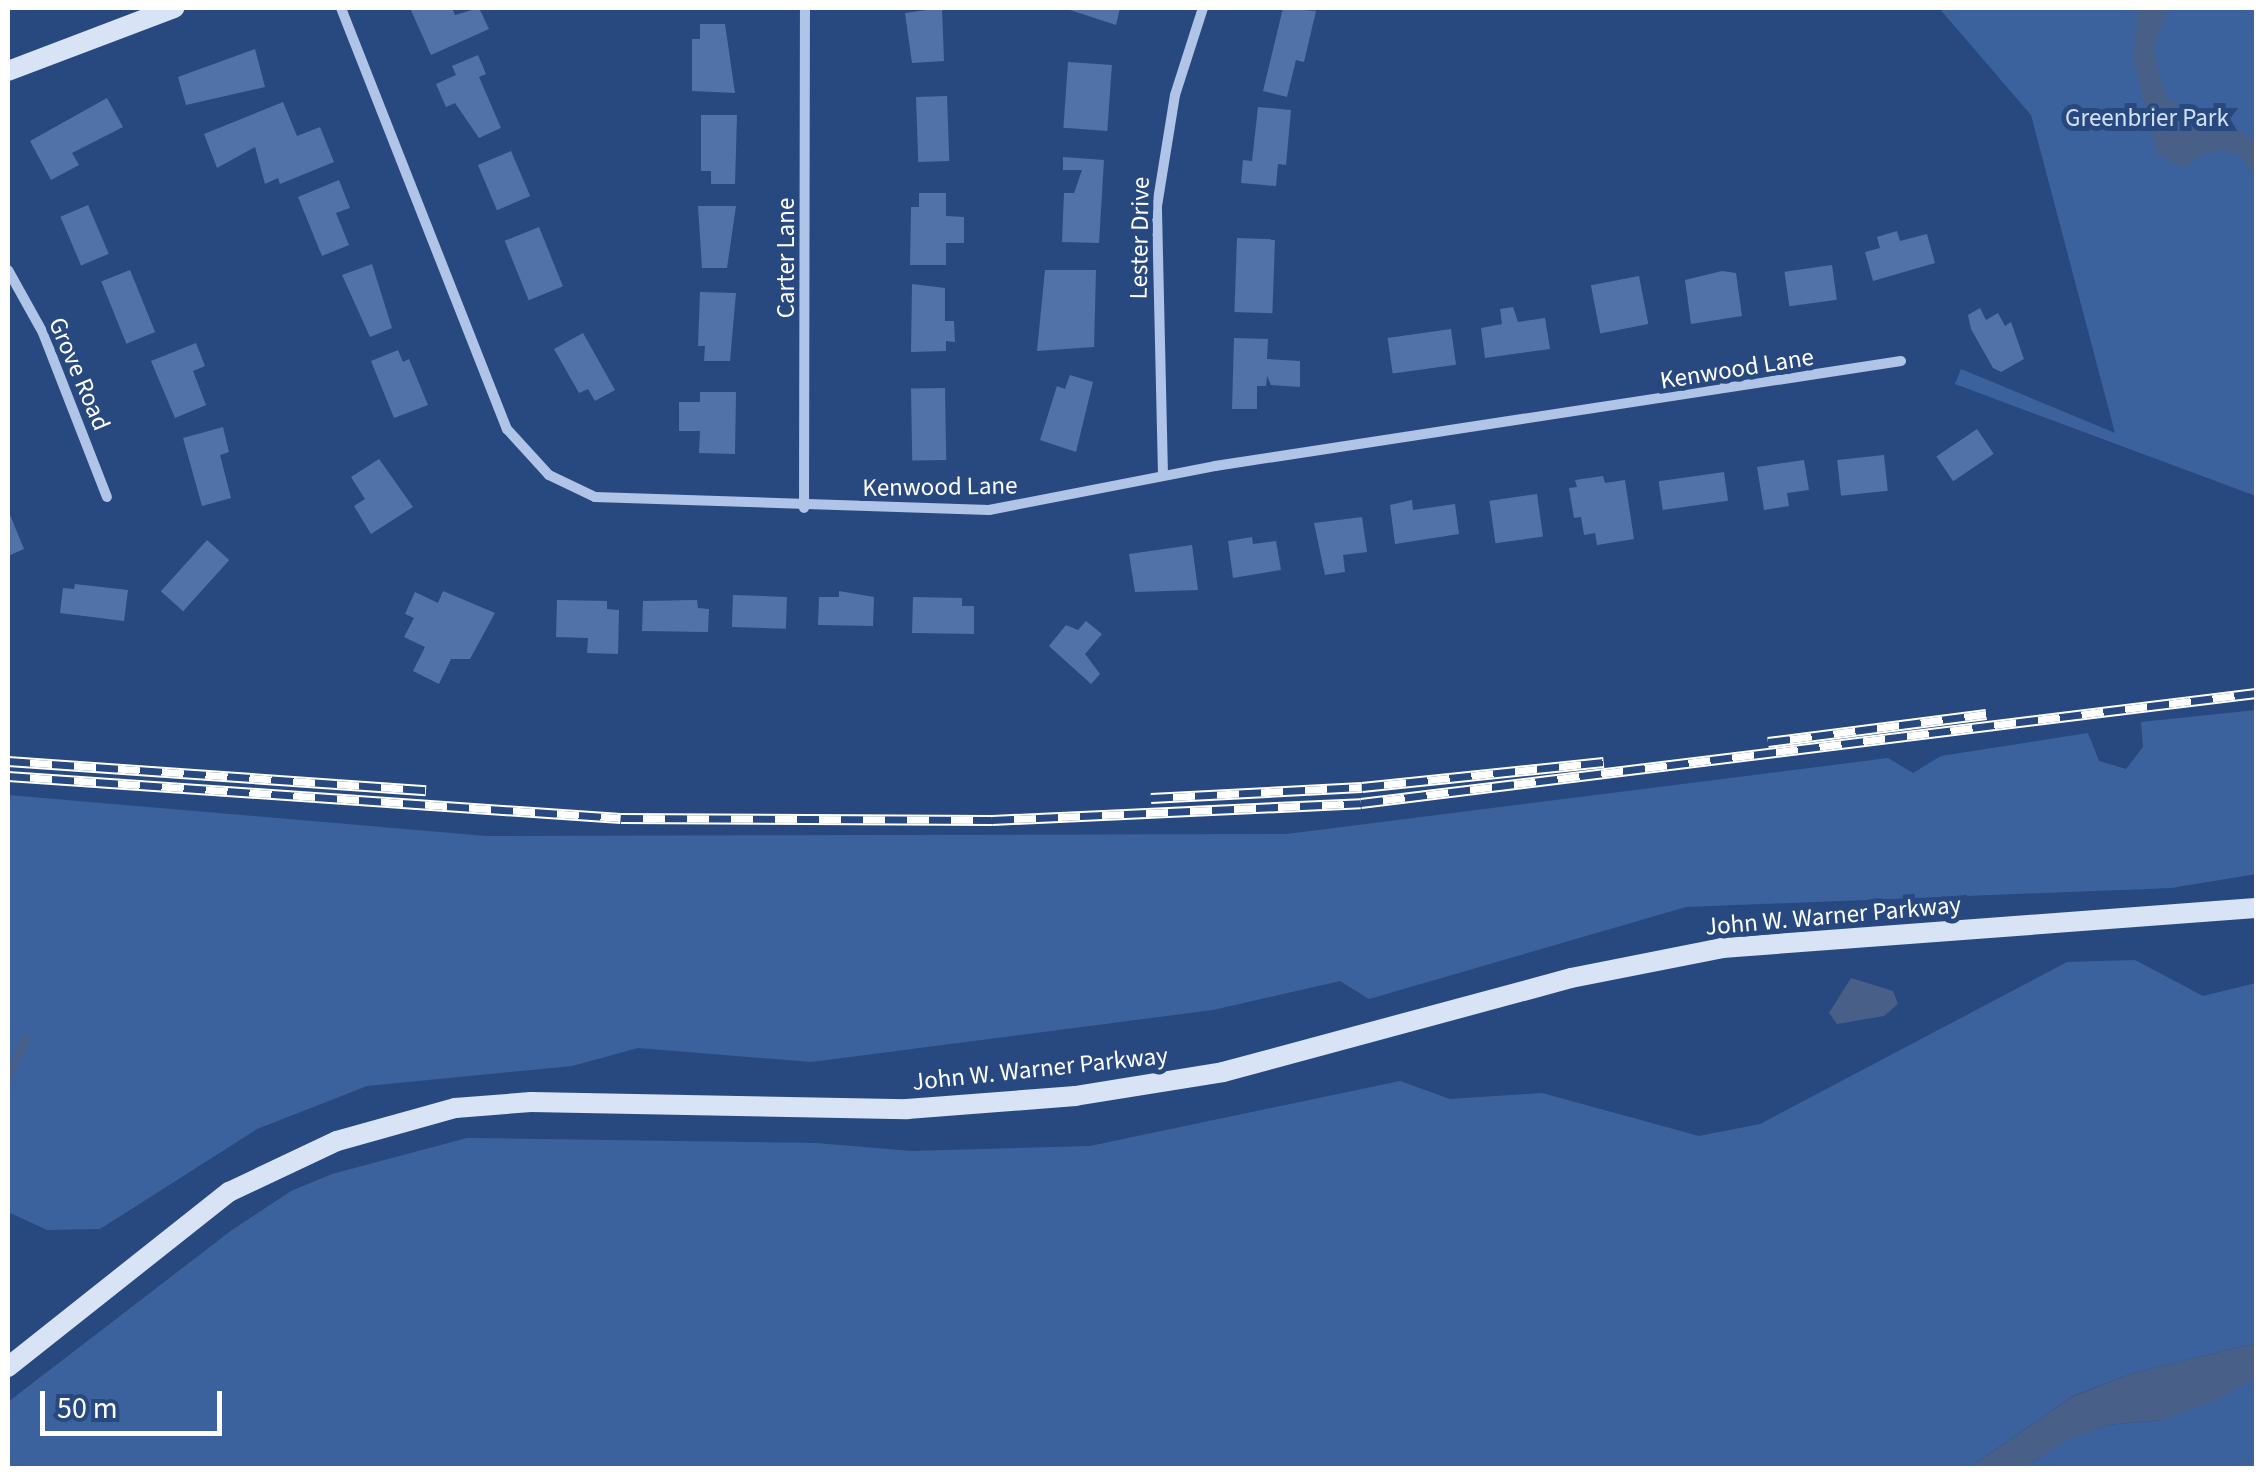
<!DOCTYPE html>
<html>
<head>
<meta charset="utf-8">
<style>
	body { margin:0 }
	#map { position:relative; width:2264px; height:1476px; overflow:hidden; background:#284980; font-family:"Source Sans 3",sans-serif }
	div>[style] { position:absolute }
	.green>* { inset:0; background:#3c629d }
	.water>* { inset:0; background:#486088 }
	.stream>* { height:8px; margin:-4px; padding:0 4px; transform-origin:4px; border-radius:4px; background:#486088 }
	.building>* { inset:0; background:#5072a8; transform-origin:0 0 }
	.street>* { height:10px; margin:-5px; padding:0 5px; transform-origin:5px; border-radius:5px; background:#afc4e6 }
	.secondary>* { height:20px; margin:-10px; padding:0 10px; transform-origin:10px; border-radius:10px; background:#d8e3f5 }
	.rail>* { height:11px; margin-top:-5.5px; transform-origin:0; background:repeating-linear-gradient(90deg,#284980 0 22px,#fff 0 44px); box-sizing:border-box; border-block:2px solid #fff }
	span { translate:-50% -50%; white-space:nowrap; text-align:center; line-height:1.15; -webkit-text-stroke:10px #284980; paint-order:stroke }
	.park-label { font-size:25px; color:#d2e0f5 }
	.street-label { font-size:25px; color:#fff }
	.frame { position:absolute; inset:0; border:10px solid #fff; pointer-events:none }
	.scale { position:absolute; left:40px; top:1391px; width:182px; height:45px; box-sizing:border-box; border:5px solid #fff; border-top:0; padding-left:12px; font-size:30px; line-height:35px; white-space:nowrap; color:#fff; -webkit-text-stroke:8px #284980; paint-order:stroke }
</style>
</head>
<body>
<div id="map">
	<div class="green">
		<i style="clip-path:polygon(1939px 8px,2256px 8px,2256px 496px,1955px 384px,1961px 369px,2115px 433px,2031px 115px)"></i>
		<i style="clip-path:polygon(2256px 710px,2256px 874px,2171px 888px,1686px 907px,1369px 999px,1340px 981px,1213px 1010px,811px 1062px,638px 1048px,572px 1066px,367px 1086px,257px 1129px,100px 1229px,47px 1230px,8px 1212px,8px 795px,486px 836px,1287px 834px,1888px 758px,1913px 773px,1941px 756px,2088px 733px,2099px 761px,2126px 769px,2143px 747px,2141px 722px)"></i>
		<i style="clip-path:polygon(2135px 960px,2203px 996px,2256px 983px,2256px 1343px,2130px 1374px,2073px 1396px,1969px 1468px,8px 1468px,8px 1402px,232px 1230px,291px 1191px,332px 1174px,467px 1138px,816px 1143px,911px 1151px,1090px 1146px,1400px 1081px,1450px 1099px,1542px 1093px,1699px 1136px,1760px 1124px,2067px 962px)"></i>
		<i style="clip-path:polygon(2256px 1377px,2256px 1468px,2023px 1468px,2066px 1440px,2107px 1425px,2162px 1420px)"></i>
	</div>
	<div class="water">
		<i style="clip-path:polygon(2139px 8px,2168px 8px,2153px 49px,2166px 96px,2205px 126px,2232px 128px,2256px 140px,2256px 176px,2239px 154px,2220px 150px,2200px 155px,2186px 168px,2157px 155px,2133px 55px)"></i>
		<i style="clip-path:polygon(1851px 978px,1893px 991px,1898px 1004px,1884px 1016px,1837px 1024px,1829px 1013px)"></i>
		<i style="clip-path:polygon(2256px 1343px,2256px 1377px,2225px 1396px,2162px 1420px,2107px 1425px,2065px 1441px,2023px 1468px,1969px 1468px,2072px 1397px,2130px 1374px)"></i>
	</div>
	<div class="stream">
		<i style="left:8px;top:1077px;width:42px;rotate:-64.7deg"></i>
	</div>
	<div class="building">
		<i style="clip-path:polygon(410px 8px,452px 8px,455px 15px,479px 8px,489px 29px,431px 55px)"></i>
		<i style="clip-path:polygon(942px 8px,944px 61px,912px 63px,905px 13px)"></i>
		<i style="clip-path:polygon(1064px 8px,1120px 8px,1116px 25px)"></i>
		<i style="clip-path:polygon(1283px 8px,1316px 11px,1304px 62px,1296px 60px,1287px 97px,1263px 91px)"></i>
		<i style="clip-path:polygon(700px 24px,725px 24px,735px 93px,692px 91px,692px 39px,700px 39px)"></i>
		<i style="clip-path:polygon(255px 49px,265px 87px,186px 105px,178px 77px)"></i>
		<i style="clip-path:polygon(478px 55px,486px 74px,479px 77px,501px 128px,479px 138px,455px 103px,446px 107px,436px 84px,456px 75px,452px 66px)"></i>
		<i style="left:1068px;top:62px;width:44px;height:66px;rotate:4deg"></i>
		<i style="left:947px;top:96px;width:65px;height:31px;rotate:88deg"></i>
		<i style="clip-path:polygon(107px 98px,123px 127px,72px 153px,79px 165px,51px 180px,30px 141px)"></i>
		<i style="clip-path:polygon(283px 102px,297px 136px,320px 127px,334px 162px,280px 184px,278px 178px,265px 184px,255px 147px,217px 168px,204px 134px)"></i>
		<i style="clip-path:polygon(1258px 107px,1291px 110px,1286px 165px,1278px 164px,1276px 186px,1241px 183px,1243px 160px,1252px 161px)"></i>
		<i style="clip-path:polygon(701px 115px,737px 115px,735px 184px,711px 184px,711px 171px,701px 171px)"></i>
		<i style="left:511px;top:151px;width:49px;height:36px;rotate:67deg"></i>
		<i style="clip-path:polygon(1063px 157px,1104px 160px,1099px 243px,1062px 242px,1064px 193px,1074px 193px,1082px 170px,1063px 170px)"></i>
		<i style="clip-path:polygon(339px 180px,350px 208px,336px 213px,349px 245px,322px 256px,298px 197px)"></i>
		<i style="clip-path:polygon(919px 193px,946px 193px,946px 216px,964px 217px,964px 243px,946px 243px,946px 265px,910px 265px,911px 207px,919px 207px)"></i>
		<i style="left:88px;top:205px;width:53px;height:30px;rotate:67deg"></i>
		<i style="clip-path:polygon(698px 206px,736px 206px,727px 268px,702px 268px)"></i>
		<i style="left:539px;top:227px;width:64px;height:37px;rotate:68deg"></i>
		<i style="clip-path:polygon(1897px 231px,1900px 241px,1927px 234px,1935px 263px,1873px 281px,1865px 252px,1880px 248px,1877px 237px)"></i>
		<i style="left:1237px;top:238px;width:38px;height:74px;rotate:2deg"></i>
		<i style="clip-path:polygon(372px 264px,392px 328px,370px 337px,342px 275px)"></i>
		<i style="left:1832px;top:265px;width:35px;height:48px;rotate:82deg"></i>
		<i style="left:130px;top:270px;width:67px;height:31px;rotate:68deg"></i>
		<i style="clip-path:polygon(1045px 270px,1096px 270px,1094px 347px,1037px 351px)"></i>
		<i style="clip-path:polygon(1722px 271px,1736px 273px,1742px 316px,1691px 324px,1685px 280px)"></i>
		<i style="left:1639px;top:276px;width:49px;height:49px;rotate:79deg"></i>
		<i style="clip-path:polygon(912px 284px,945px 288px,945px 321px,954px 321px,955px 342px,946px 341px,946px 351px,911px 352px)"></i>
		<i style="clip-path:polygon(700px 292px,736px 293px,730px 361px,704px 361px,705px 346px,698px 346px)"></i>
		<i style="clip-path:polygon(1513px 307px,1518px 322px,1545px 318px,1550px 349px,1485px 358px,1481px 328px,1502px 324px,1500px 309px)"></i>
		<i style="clip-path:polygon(1980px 308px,1986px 320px,1998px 313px,2005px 326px,2011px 322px,2024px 359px,2001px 372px,1993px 368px,1971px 329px,1968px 315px)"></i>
		<i style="left:1451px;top:329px;width:36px;height:64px;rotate:82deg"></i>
		<i style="clip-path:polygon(583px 333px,615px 390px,595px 401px,588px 389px,579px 393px,554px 349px)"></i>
		<i style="clip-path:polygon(1234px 338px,1268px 339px,1267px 359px,1300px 361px,1300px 387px,1271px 385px,1267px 376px,1266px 386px,1257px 386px,1257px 409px,1232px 409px)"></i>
		<i style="clip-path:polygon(196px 343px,205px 366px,193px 371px,206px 405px,175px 418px,151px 361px)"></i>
		<i style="clip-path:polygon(398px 350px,403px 362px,409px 359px,428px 405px,394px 418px,371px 361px)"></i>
		<i style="clip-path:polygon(1070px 375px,1093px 382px,1076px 452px,1040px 440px,1057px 386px,1065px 389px)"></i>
		<i style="left:945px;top:388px;width:72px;height:34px;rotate:89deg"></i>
		<i style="clip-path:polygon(700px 392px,736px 392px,735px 454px,699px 453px,700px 431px,679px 431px,679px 402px,700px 402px)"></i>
		<i style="clip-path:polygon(223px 427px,229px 452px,220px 455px,231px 498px,202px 506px,183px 438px)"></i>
		<i style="left:1977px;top:429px;width:30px;height:49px;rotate:56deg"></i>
		<i style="left:1884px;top:455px;width:36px;height:47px;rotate:84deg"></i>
		<i style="clip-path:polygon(379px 459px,413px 507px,371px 534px,354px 506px,365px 499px,351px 477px)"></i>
		<i style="clip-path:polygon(1804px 460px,1809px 490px,1787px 493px,1789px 506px,1764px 510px,1757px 467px)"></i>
		<i style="left:1724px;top:472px;width:29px;height:66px;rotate:82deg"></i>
		<i style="clip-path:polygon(1603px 476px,1605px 483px,1625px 480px,1634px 539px,1597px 545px,1595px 533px,1584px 535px,1581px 517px,1574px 518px,1569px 488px,1577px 487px,1575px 480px)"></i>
		<i style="left:1537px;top:494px;width:43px;height:48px;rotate:82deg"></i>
		<i style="clip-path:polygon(1412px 500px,1413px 510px,1455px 504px,1459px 534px,1395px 544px,1390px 505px)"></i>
		<i style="clip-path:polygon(8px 510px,24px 549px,8px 556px)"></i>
		<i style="clip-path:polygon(1362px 517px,1367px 552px,1343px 555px,1345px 572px,1325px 575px,1314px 523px)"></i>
		<i style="clip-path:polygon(1252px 537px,1253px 544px,1276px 541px,1281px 570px,1233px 578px,1228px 541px)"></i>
		<i style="left:207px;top:540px;width:30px;height:69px;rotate:42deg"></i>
		<i style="clip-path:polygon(1192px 545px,1198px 590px,1135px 592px,1129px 554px)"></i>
		<i style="clip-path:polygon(75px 584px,128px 590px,124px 621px,60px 613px,63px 588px,74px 589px)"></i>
		<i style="clip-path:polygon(443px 591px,495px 613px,470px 659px,451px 659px,439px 684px,413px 671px,425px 647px,404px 637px,414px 618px,405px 614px,415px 592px,438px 603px)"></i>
		<i style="clip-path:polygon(839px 591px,874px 597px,873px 626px,818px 625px,819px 597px,839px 597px)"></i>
		<i style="left:733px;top:595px;width:54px;height:32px;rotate:2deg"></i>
		<i style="clip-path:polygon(913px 597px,962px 598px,962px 606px,974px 606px,974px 634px,912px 633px)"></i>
		<i style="clip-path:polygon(557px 600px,607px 601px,607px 609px,619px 610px,618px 654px,587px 653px,588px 638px,556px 637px)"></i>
		<i style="clip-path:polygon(697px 600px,698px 608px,709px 609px,708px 632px,642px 631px,643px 601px)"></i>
		<i style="clip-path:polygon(1086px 621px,1102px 634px,1085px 654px,1100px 674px,1091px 684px,1049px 646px,1066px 625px,1078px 630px)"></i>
	</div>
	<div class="street">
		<i style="left:341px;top:8px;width:453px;rotate:68.5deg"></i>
		<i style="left:507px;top:429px;width:62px;rotate:47.6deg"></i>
		<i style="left:549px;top:475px;width:51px;rotate:25.6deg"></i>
		<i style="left:595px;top:497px;width:394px;rotate:1.9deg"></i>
		<i style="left:989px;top:510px;width:230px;rotate:-11deg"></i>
		<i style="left:1215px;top:466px;width:694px;rotate:-8.7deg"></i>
		<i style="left:8px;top:270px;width:72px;rotate:60.9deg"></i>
		<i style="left:43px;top:333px;width:176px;rotate:68.7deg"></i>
		<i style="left:1163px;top:475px;width:269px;rotate:-91.3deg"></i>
		<i style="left:1157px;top:206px;width:112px;rotate:-80.8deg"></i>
		<i style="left:1175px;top:95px;width:91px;rotate:-72.2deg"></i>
		<i style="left:804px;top:508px;width:500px;rotate:-89.89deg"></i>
	</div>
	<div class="secondary">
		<i style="left:8px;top:71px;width:178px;rotate:-20.8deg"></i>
		<i style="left:8px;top:1367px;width:282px;rotate:-38.4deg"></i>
		<i style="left:229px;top:1192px;width:119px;rotate:-25.3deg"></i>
		<i style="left:337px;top:1141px;width:123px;rotate:-15.6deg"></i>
		<i style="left:455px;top:1108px;width:76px;rotate:-4.5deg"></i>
		<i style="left:531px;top:1102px;width:376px;rotate:1.1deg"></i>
		<i style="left:907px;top:1109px;width:169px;rotate:-4.4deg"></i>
		<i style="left:1075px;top:1096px;width:150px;rotate:-9.2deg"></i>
		<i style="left:1223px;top:1072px;width:360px;rotate:-15.1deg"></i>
		<i style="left:1571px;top:978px;width:154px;rotate:-11.2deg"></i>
		<i style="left:1722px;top:948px;width:535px;rotate:-4.28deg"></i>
	</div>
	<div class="rail">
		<i style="left:1768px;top:742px;width:220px;rotate:-7.3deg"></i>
		<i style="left:8px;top:761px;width:419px;rotate:4deg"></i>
		<i style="left:8px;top:776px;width:614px;rotate:3.92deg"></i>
		<i style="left:621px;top:818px;width:371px;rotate:0.3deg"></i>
		<i style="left:992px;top:820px;width:369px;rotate:-2.6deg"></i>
		<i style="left:1361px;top:803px;width:902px;rotate:-7.01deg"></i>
		<i style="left:1151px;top:798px;width:211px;rotate:-3deg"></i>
		<i style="left:1362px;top:787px;width:243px;rotate:-5.9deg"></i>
	</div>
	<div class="park-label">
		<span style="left:2147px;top:118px">Greenbrier Park</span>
	</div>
	<div class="street-label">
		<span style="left:1140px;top:238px;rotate:-89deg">Lester Drive</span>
		<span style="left:786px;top:258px;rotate:-90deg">Carter Lane</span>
		<span style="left:1737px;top:369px;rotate:-9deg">Kenwood Lane</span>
		<span style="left:79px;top:374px;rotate:67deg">Grove Road</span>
		<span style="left:940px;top:487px;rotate:-1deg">Kenwood Lane</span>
		<span style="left:1833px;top:916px;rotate:-5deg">John W. Warner Parkway</span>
		<span style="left:1040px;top:1069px;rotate:-6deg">John W. Warner Parkway</span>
	</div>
	<div class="frame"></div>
	<div class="scale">50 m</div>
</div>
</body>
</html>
